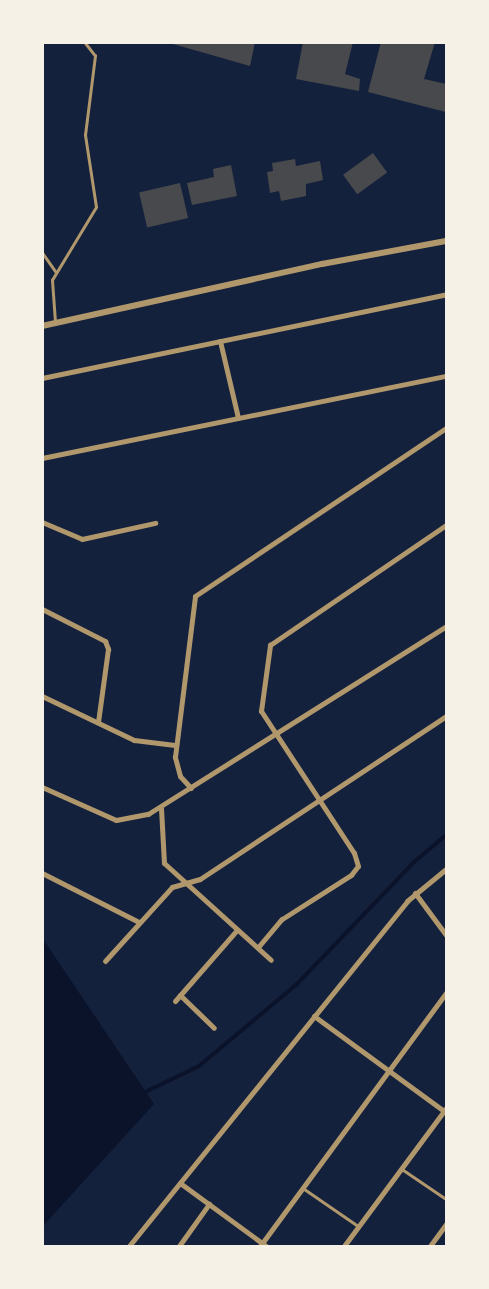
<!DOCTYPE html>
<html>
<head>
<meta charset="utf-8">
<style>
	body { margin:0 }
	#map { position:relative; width:489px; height:1289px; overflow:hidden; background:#14213d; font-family:Signika,sans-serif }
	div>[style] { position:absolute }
	.water>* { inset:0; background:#0b132b }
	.stream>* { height:4px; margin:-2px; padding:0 2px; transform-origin:2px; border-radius:2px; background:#0b132b }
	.building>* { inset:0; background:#48494c; transform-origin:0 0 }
	.service>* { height:2.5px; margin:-1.25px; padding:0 1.25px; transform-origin:1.25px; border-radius:1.25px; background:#b1986c }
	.minor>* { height:5px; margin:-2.5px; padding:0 2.5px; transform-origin:2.5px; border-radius:2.5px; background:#b1986c }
	.tertiary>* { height:6px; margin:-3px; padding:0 3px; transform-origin:3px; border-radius:3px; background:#b1986c }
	span { translate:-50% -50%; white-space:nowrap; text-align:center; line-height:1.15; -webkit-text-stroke:5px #f6f1e7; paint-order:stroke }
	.frame { position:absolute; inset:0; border:44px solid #f6f1e7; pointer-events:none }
</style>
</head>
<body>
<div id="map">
	<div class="water">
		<i style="clip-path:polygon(43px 939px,154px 1104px,43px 1226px,42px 1226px)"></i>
	</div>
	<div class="stream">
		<i style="left:143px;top:1093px;width:62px;rotate:-25.7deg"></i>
		<i style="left:199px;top:1066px;width:128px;rotate:-39.9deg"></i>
		<i style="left:297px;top:984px;width:169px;rotate:-46.2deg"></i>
		<i style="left:414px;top:862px;width:42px;rotate:-40.2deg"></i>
	</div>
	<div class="building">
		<i style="clip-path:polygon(166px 42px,255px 42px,250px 66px)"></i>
		<i style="clip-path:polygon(303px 42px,353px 42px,345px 74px,360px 79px,359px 91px,296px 79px)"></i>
		<i style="clip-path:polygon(381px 42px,435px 42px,424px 79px,446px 84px,446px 112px,368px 92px)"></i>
		<i style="left:373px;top:153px;width:24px;height:37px;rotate:54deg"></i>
		<i style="clip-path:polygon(295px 159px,296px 166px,320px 161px,323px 180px,306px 184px,306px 196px,281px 201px,279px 191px,270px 193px,267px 172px,273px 171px,272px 163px)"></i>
		<i style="clip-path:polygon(231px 165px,237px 196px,192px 205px,187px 183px,214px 177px,213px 169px)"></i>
		<i style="left:180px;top:183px;width:36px;height:42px;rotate:77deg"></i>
	</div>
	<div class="service">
		<i style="left:42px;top:252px;width:24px;rotate:55deg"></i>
		<i style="left:55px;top:322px;width:42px;rotate:-94.1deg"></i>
		<i style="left:52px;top:280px;width:85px;rotate:-58.9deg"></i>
		<i style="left:96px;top:207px;width:73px;rotate:-98.7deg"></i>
		<i style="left:85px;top:135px;width:80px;rotate:-82.8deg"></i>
		<i style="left:95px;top:56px;width:18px;rotate:-128deg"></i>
		<i style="left:402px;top:1169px;width:53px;rotate:34.3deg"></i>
		<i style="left:303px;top:1188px;width:67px;rotate:34.6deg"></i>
	</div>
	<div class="minor">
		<i style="left:220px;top:341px;width:79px;rotate:76.8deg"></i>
		<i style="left:42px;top:378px;width:413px;rotate:-11.7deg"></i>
		<i style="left:42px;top:458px;width:412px;rotate:-11.5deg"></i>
		<i style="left:42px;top:522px;width:43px;rotate:23deg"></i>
		<i style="left:82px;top:539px;width:75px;rotate:-12.4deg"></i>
		<i style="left:42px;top:609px;width:71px;rotate:26.9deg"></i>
		<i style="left:105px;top:641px;width:9px;rotate:69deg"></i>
		<i style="left:108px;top:649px;width:74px;rotate:97.8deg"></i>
		<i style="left:42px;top:696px;width:102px;rotate:25.6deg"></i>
		<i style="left:134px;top:740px;width:41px;rotate:7deg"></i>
		<i style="left:42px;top:787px;width:81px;rotate:24deg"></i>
		<i style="left:116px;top:820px;width:33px;rotate:-11deg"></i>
		<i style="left:148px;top:814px;width:352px;rotate:-32.2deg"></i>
		<i style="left:191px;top:788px;width:16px;rotate:-133deg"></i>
		<i style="left:180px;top:776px;width:20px;rotate:-105deg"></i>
		<i style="left:175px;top:757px;width:162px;rotate:-82.9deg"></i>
		<i style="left:195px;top:596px;width:302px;rotate:-33.8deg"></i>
		<i style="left:161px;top:808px;width:55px;rotate:86.9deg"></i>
		<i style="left:164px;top:863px;width:144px;rotate:42.2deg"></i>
		<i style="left:42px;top:873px;width:109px;rotate:26.8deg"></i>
		<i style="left:415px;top:893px;width:52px;rotate:53.6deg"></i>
		<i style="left:259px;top:946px;width:35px;rotate:-50deg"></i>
		<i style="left:282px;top:919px;width:82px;rotate:-32.5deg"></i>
		<i style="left:351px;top:875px;width:11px;rotate:-52deg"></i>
		<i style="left:358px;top:866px;width:14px;rotate:-107deg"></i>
		<i style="left:354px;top:853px;width:170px;rotate:-123.2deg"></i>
		<i style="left:261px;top:711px;width:67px;rotate:-82.2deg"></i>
		<i style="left:270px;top:645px;width:213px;rotate:-34.3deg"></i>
		<i style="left:105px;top:961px;width:100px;rotate:-47.8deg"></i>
		<i style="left:172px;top:887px;width:29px;rotate:-16deg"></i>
		<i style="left:200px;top:879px;width:295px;rotate:-33.5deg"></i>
		<i style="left:180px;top:995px;width:47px;rotate:44.1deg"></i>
		<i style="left:175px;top:1001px;width:93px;rotate:-48.9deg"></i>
		<i style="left:314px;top:1016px;width:161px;rotate:36.2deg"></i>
		<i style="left:180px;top:1183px;width:107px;rotate:36.2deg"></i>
		<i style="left:129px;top:1246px;width:443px;rotate:-51.1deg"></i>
		<i style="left:407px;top:901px;width:50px;rotate:-39.4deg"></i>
		<i style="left:179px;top:1246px;width:52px;rotate:-54.5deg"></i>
		<i style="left:260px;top:1246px;width:314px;rotate:-53.7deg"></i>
		<i style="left:344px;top:1246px;width:172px;rotate:-53.5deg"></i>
		<i style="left:430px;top:1246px;width:27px;rotate:-54deg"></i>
	</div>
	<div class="tertiary">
		<i style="left:42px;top:326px;width:287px;rotate:-12.5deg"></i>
		<i style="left:322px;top:264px;width:126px;rotate:-10.5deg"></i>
	</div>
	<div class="frame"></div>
</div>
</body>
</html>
